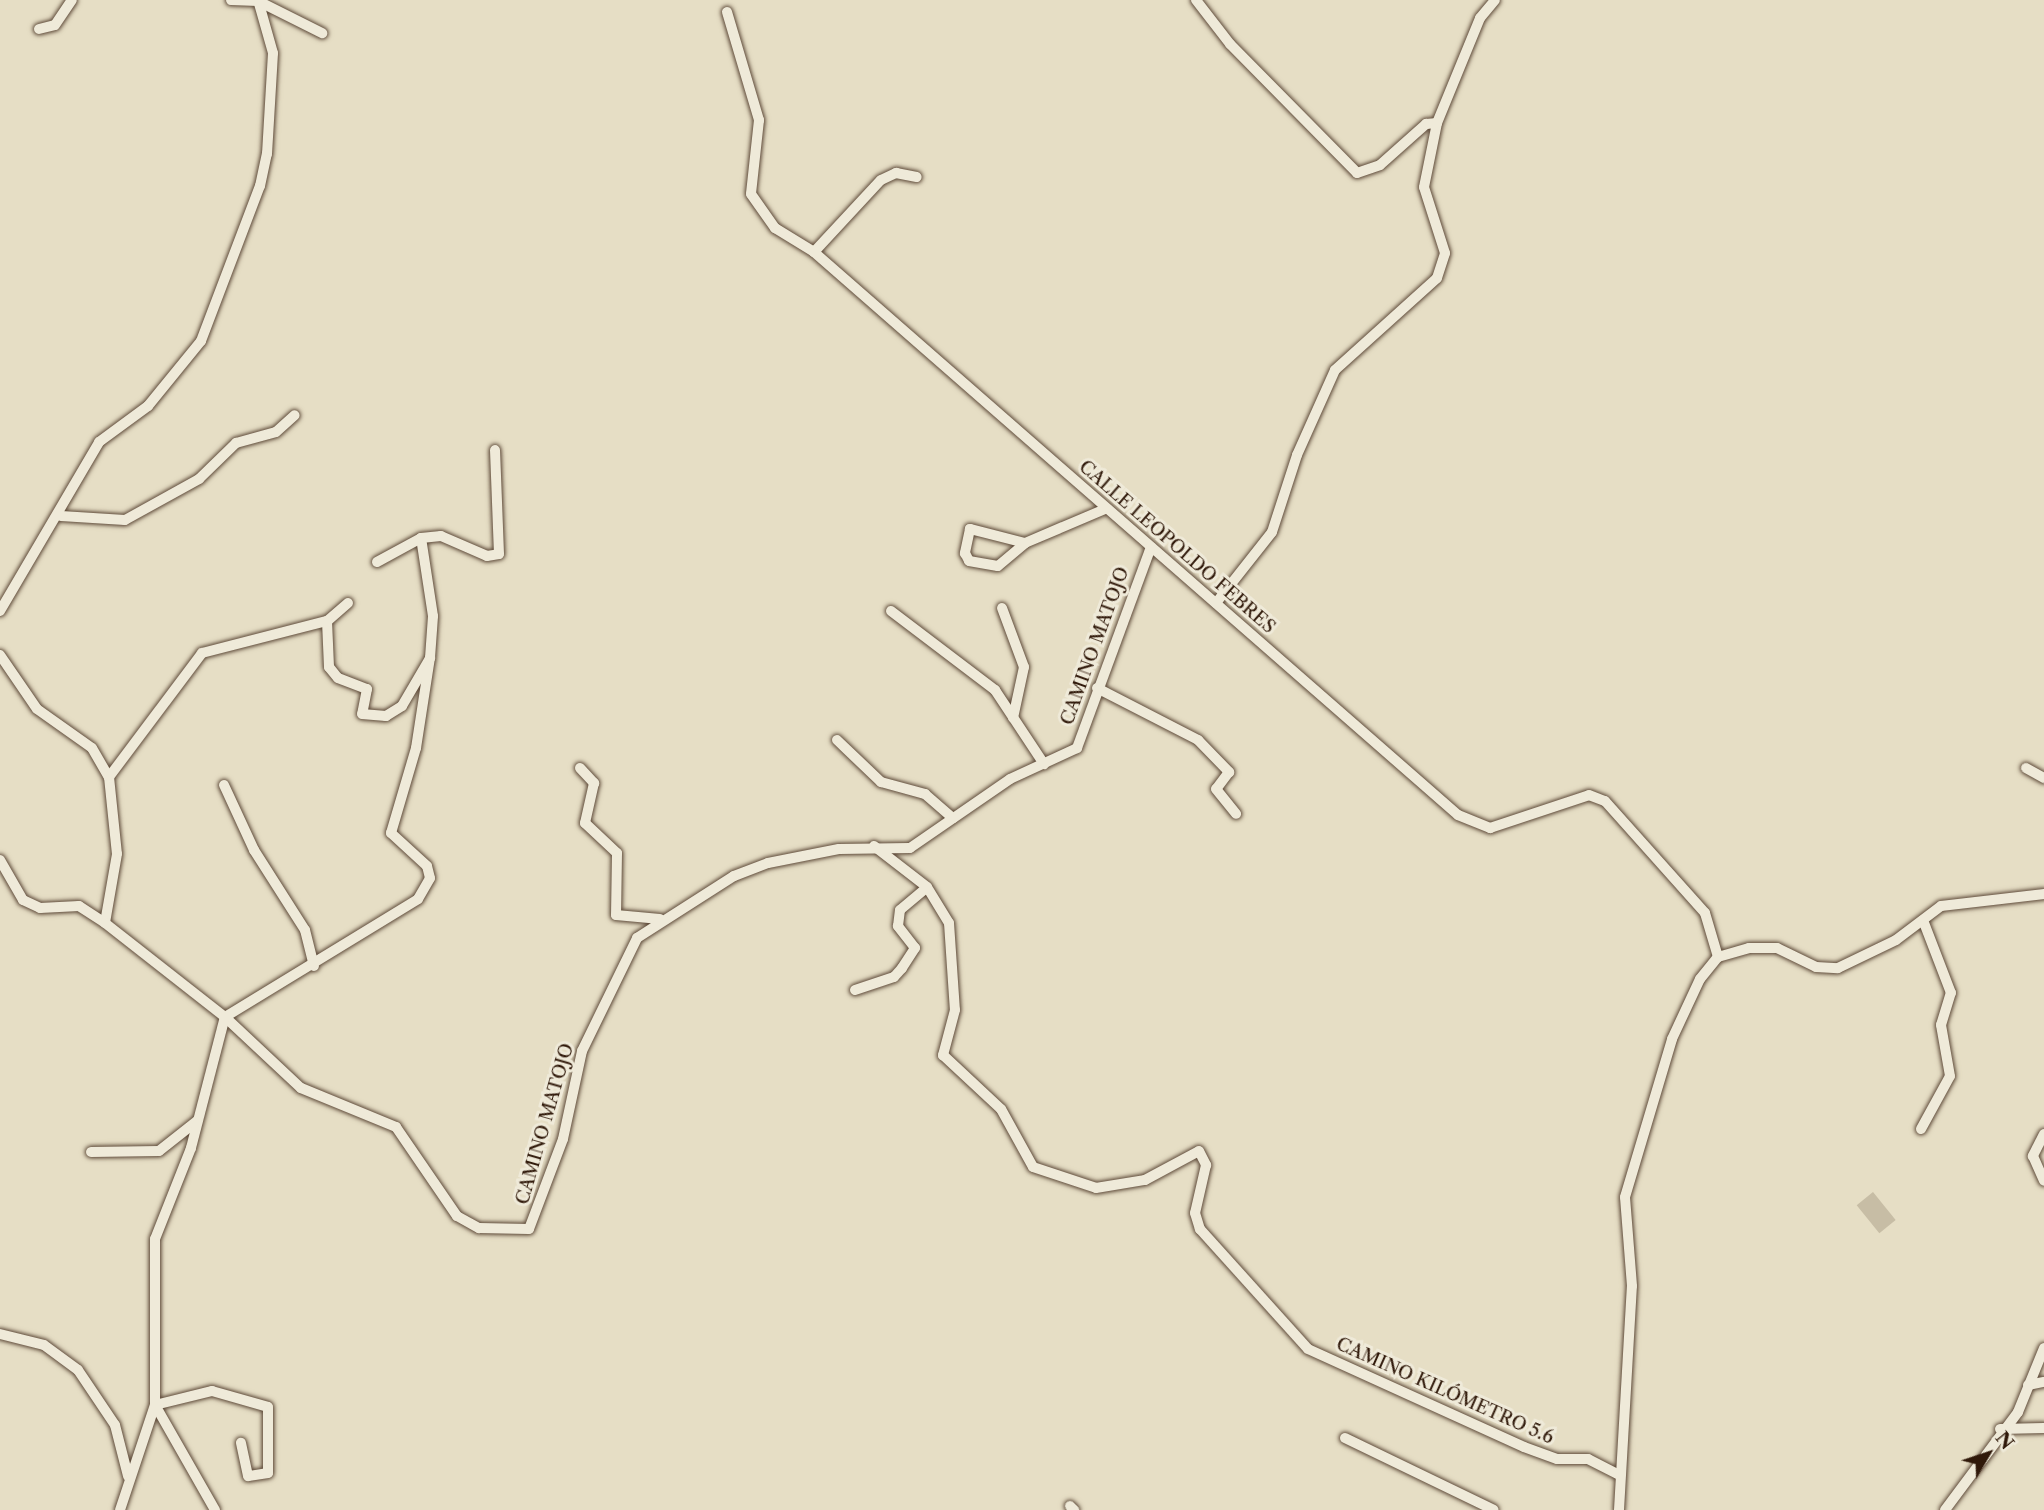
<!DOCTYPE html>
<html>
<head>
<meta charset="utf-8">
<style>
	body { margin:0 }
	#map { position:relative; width:2044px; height:1510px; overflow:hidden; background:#e6dec5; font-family:"Libre Caslon Text",serif }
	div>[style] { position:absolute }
	.green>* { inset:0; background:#c7bda5; transform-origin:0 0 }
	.roads { filter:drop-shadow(0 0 2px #5e4a39) drop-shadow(0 0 2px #5e4a39) }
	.minor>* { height:10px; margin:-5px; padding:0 5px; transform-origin:5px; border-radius:5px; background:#efead9 }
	span { translate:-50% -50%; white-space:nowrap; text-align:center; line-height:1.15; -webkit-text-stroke:6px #efead9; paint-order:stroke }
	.street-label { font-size:18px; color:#30190a }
	.north { position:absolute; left:1953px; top:1419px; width:70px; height:70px; -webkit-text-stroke:5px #efead9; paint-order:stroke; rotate:51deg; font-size:19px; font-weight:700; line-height:28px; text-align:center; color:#30190a }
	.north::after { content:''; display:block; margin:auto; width:24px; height:32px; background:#30190a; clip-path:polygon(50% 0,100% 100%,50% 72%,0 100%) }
</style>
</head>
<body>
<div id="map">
	<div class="green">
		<i style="left:1873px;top:1192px;width:36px;height:21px;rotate:51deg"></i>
	</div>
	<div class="roads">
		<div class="minor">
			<i style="left:231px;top:0;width:27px;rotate:2deg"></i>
			<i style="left:258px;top:1px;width:72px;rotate:26.6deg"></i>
			<i style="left:1196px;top:0;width:56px;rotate:52.3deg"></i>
			<i style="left:1230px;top:44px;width:181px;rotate:45.4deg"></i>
			<i style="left:1357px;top:173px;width:24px;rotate:-19deg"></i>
			<i style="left:1380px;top:165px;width:62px;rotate:-41.7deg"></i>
			<i style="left:1426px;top:124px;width:11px;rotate:-5deg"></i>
			<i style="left:727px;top:12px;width:113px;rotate:73.5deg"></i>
			<i style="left:759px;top:120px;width:74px;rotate:96.2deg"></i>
			<i style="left:751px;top:194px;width:42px;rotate:54.8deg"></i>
			<i style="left:775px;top:228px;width:46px;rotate:31.6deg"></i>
			<i style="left:814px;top:252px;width:855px;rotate:41.16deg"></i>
			<i style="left:1458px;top:815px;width:35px;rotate:22deg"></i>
			<i style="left:1490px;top:828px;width:104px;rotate:-18.4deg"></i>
			<i style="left:1589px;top:795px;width:17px;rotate:21deg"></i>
			<i style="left:1605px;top:801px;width:150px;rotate:48.2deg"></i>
			<i style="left:1705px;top:913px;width:46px;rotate:73.5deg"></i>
			<i style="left:39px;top:29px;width:16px;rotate:-14deg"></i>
			<i style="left:55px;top:25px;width:30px;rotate:-56deg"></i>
			<i style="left:814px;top:252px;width:98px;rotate:-47.1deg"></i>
			<i style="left:881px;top:180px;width:17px;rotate:-25deg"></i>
			<i style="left:896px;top:173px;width:21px;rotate:11deg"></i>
			<i style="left:61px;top:516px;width:64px;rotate:3.6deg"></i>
			<i style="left:125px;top:520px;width:85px;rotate:-29deg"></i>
			<i style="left:199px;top:479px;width:52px;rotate:-44.2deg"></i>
			<i style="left:236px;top:443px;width:41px;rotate:-15.4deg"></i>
			<i style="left:276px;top:432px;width:25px;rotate:-42deg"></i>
			<i style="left:1025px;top:543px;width:57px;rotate:-165.7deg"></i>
			<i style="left:970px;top:529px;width:25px;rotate:102deg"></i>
			<i style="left:965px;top:553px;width:9px;rotate:63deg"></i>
			<i style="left:969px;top:561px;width:29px;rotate:10deg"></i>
			<i style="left:998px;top:566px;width:35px;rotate:-40deg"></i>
			<i style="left:1025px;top:543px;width:87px;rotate:-23deg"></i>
			<i style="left:377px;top:562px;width:50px;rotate:-28.6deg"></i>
			<i style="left:421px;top:538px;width:20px;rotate:-6deg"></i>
			<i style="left:441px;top:536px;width:50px;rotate:23.5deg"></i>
			<i style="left:487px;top:556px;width:12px;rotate:-9deg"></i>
			<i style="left:499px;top:554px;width:104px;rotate:-92.2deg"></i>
			<i style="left:348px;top:603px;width:28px;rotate:139deg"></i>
			<i style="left:327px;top:621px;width:46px;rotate:87.5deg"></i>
			<i style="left:329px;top:667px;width:14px;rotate:51deg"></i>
			<i style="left:338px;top:678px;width:31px;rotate:21deg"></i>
			<i style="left:367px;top:689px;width:25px;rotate:101deg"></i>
			<i style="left:362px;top:714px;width:24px;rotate:5deg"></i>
			<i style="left:386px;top:716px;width:19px;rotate:-32deg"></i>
			<i style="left:402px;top:706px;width:56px;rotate:-59.7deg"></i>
			<i style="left:430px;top:658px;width:42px;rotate:-85.9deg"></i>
			<i style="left:433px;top:616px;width:79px;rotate:-98.7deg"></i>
			<i style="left:1216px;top:603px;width:90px;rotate:-51.7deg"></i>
			<i style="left:1272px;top:532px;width:81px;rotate:-72deg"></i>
			<i style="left:1297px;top:455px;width:93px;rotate:-65.9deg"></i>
			<i style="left:1335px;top:370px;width:137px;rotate:-42deg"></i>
			<i style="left:1437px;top:278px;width:26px;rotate:-72deg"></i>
			<i style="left:1445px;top:253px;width:69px;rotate:-107.7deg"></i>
			<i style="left:1424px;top:187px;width:65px;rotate:-78.5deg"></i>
			<i style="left:1437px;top:123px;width:113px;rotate:-67.7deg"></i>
			<i style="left:1480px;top:18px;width:23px;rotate:-50deg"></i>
			<i style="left:1002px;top:608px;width:63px;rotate:69.6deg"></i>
			<i style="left:1024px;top:667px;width:52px;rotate:102.2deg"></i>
			<i style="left:0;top:611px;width:196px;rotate:-59.6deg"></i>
			<i style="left:99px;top:442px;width:61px;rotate:-36.3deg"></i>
			<i style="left:148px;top:406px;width:84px;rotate:-50.8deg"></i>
			<i style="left:201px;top:341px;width:166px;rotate:-69.2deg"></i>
			<i style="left:260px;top:186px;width:33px;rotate:-78deg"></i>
			<i style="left:267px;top:154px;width:101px;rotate:-86.6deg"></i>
			<i style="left:273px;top:53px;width:55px;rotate:-105.8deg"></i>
			<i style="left:891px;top:611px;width:131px;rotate:37.2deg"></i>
			<i style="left:995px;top:690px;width:89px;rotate:56.5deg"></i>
			<i style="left:0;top:655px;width:65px;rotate:55.6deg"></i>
			<i style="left:37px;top:709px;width:67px;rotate:35.3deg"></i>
			<i style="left:92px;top:748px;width:34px;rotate:60deg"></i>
			<i style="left:109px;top:777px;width:77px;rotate:84.1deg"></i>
			<i style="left:117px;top:854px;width:70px;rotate:99.9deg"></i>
			<i style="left:1097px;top:688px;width:114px;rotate:27.2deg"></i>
			<i style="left:1198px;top:740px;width:45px;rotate:45.9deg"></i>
			<i style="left:1229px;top:772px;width:21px;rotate:127deg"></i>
			<i style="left:1216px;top:789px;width:32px;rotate:51deg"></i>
			<i style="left:837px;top:740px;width:61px;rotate:43.7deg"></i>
			<i style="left:881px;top:782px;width:46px;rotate:15.3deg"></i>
			<i style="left:925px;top:794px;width:37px;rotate:41deg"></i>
			<i style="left:580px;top:768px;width:21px;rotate:47deg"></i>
			<i style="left:594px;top:783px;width:41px;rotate:102.7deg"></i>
			<i style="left:585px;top:823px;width:44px;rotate:43.2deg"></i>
			<i style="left:617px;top:853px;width:62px;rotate:90.9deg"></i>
			<i style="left:616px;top:915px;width:44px;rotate:5.2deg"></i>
			<i style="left:2026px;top:768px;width:21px;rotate:29deg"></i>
			<i style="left:109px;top:777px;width:155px;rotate:-53.1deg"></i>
			<i style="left:202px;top:653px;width:129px;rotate:-14.4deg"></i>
			<i style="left:224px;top:785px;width:72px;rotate:65.2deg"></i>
			<i style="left:254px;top:850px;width:95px;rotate:57.5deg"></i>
			<i style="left:305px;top:930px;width:37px;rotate:76deg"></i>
			<i style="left:874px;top:846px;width:67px;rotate:37.7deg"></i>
			<i style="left:927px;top:887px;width:42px;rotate:58.6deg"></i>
			<i style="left:949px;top:923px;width:87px;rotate:86.1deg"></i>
			<i style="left:955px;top:1010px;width:47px;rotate:104.9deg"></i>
			<i style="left:943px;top:1055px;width:79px;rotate:43deg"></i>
			<i style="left:1001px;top:1109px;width:66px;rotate:61.1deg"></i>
			<i style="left:1033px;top:1167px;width:66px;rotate:18.4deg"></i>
			<i style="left:1096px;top:1188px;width:50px;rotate:-9.3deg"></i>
			<i style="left:1145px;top:1180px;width:61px;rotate:-28.2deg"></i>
			<i style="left:1199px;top:1151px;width:16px;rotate:63deg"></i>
			<i style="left:1206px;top:1165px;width:49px;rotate:102.9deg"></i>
			<i style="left:1195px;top:1213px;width:17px;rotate:73deg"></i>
			<i style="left:1200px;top:1229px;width:161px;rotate:48deg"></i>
			<i style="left:1308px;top:1349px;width:237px;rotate:24.4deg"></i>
			<i style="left:1524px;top:1447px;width:35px;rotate:20deg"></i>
			<i style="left:1557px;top:1459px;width:31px"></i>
			<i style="left:1588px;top:1459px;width:36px;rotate:27deg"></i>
			<i style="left:0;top:860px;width:46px;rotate:60.1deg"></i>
			<i style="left:23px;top:900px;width:19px;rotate:25deg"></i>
			<i style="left:40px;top:908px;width:39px;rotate:-3deg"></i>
			<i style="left:79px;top:906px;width:31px;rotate:33deg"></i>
			<i style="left:105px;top:923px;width:152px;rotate:38.1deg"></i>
			<i style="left:225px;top:1017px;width:104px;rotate:43.1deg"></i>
			<i style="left:301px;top:1088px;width:103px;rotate:22.3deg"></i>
			<i style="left:396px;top:1127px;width:108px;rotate:55.6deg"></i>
			<i style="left:457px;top:1216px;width:25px;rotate:29deg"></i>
			<i style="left:479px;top:1228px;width:50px;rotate:1.1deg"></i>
			<i style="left:529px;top:1229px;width:96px;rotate:-69.3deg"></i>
			<i style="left:563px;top:1139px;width:90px;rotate:-77.8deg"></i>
			<i style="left:582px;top:1051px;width:126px;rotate:-64deg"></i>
			<i style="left:637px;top:938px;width:115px;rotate:-32.6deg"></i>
			<i style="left:734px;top:876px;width:36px;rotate:-21deg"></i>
			<i style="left:768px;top:863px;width:72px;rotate:-11.2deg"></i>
			<i style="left:839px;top:849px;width:71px;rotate:-0.8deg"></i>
			<i style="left:910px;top:848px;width:121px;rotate:-34.6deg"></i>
			<i style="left:1010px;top:779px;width:74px;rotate:-24.8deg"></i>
			<i style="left:1077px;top:748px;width:214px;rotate:-69.8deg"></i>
			<i style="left:855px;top:990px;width:41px;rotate:-18.4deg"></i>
			<i style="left:894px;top:977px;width:12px;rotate:-48deg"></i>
			<i style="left:902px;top:968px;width:24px;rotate:-57deg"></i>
			<i style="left:915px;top:948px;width:28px;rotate:-128deg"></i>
			<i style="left:898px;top:926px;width:16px;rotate:-83deg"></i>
			<i style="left:900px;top:910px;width:35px;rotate:-40deg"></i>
			<i style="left:1921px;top:1129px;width:60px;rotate:-61.3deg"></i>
			<i style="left:1950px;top:1076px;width:52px;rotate:-100deg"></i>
			<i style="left:1941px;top:1025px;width:34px;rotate:-73deg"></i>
			<i style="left:1951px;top:993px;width:78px;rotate:-111deg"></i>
			<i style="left:2044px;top:1134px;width:25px;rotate:117deg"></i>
			<i style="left:2033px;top:1156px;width:27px;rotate:66deg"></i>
			<i style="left:91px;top:1152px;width:68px;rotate:-0.8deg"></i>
			<i style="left:159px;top:1151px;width:48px;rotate:-38.3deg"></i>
			<i style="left:0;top:1334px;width:45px;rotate:14deg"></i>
			<i style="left:44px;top:1345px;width:42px;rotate:36.3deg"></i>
			<i style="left:78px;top:1370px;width:66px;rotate:56.1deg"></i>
			<i style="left:115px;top:1425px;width:53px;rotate:75.7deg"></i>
			<i style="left:2028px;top:1385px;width:16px;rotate:-11deg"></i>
			<i style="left:2000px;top:1429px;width:44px;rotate:-1.3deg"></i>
			<i style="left:1345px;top:1438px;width:165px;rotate:25.8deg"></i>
			<i style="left:1070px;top:1506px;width:6px;rotate:45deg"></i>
			<i style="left:120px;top:1510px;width:111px;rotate:-71.6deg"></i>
			<i style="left:155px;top:1405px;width:59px;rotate:-13.8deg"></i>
			<i style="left:212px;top:1391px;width:58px;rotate:15.9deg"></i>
			<i style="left:268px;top:1407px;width:66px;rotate:90deg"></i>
			<i style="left:268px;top:1473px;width:20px;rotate:171deg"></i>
			<i style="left:248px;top:1476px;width:34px;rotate:-102deg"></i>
			<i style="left:215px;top:1510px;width:121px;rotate:-119.7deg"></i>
			<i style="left:155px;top:1405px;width:166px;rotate:-90deg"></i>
			<i style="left:155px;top:1239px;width:98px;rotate:-68.4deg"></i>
			<i style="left:191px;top:1148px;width:135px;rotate:-75.5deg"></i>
			<i style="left:225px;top:1017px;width:226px;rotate:-31.4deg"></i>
			<i style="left:418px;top:899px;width:24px;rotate:-60deg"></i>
			<i style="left:430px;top:878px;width:12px;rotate:-104deg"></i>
			<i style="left:427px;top:866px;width:49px;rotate:-137.5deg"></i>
			<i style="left:391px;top:833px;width:89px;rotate:-73.6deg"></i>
			<i style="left:416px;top:748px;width:91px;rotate:-81.2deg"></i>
			<i style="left:1619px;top:1510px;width:224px;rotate:-86.7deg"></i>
			<i style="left:1632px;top:1286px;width:89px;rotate:-94.5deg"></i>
			<i style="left:1625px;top:1197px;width:165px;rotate:-73.4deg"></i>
			<i style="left:1672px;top:1039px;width:66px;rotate:-65deg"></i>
			<i style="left:1700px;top:979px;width:28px;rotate:-51deg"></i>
			<i style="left:1718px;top:957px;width:32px;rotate:-16deg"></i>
			<i style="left:1749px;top:948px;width:28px"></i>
			<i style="left:1777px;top:948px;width:43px;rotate:26deg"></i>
			<i style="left:1816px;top:967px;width:22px;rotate:3deg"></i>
			<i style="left:1838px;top:968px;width:64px;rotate:-25.8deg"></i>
			<i style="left:1896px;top:940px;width:56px;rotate:-37.1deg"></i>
			<i style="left:1941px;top:906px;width:104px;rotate:-6.6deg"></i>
			<i style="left:1945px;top:1510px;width:122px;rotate:-53.3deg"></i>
			<i style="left:2018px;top:1412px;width:69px;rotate:-67.9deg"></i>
		</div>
	</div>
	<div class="street-label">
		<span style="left:1177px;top:547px;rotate:41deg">CALLE LEOPOLDO FEBRES</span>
		<span style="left:1095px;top:646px;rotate:-70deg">CAMINO MATOJO</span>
		<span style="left:545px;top:1124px;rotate:-74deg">CAMINO MATOJO</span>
		<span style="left:1445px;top:1391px;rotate:24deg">CAMINO KILÓMETRO 5.6</span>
	</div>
	<div class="north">N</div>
</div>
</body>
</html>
